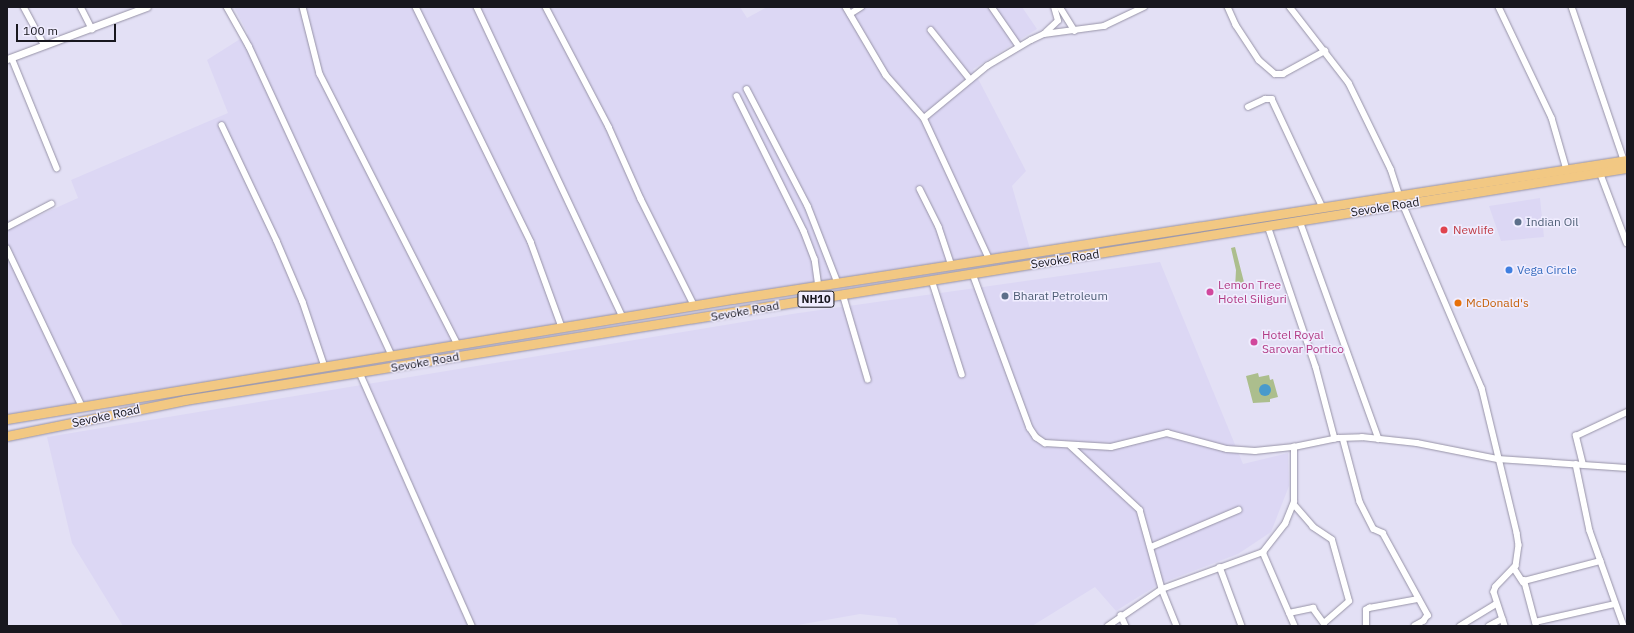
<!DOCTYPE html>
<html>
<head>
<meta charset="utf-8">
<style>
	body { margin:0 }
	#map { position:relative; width:1634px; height:633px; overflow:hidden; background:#e3e0f5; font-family:"IBM Plex Sans",sans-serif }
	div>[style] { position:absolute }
	.built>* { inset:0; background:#dcd7f4 }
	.green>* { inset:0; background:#acbe8d }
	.water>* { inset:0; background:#499acc }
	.round { border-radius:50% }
	.roads { filter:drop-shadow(0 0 1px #9793a7) drop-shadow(0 0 1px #9793a7) }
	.minor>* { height:5.5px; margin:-2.75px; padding:0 2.75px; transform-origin:2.75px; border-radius:2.75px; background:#fff }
	.tertiary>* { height:7px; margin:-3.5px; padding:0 3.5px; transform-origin:3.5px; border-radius:3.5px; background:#fff }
	.trunk>* { height:9px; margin:-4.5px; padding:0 4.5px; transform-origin:4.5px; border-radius:4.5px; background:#f2c883 }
	.dots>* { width:11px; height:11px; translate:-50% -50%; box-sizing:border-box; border:2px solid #f0edff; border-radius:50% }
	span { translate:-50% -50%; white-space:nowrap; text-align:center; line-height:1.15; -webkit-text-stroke:3px #f0edff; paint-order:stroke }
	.shield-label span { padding:1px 3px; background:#f0edff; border:1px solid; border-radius:3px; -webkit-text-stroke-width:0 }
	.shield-label { font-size:11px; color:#18171e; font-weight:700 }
	.street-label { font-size:12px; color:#18171e }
	.service-label { font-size:12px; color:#4e5e75 }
	.left { translate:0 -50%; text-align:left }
	.health-label { font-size:12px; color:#be3a42 }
	.shop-label { font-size:12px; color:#366cbe }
	.hotel-label { font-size:12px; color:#b23c85 }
	.food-label { font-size:12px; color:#c56008 }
	.frame { position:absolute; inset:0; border:8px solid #18171e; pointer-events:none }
	.scale { position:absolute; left:16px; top:24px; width:100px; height:18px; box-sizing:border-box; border:2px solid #18171e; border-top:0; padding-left:5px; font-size:12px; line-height:14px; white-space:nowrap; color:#18171e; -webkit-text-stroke:3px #f0edff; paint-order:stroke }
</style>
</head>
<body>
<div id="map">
	<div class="built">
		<i style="clip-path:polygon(234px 7px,740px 7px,747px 18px,767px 7px,1022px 7px,1037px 29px,973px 69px,1026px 171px,1012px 186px,1030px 249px,655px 318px,366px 356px,7px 415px,7px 230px,78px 198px,71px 180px,228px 113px,207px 60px,248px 34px)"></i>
		<i style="clip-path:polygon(1540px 198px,1544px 237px,1501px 241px,1489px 206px)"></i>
		<i style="clip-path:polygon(1160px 262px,1243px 464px,1288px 453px,1289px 486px,1271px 532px,1238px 554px,1159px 584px,1116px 611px,1095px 587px,1032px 626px,899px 626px,896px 618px,860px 614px,792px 626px,123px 626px,72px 543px,47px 437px,792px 314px)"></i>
	</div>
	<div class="green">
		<i style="clip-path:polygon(1235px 247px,1245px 286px,1235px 288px,1236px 270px,1231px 248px)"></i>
		<i style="clip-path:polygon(1258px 373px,1259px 377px,1269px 375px,1270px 380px,1273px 379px,1278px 397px,1270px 399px,1270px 402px,1253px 403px,1246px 376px)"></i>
	</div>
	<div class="water">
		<i class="round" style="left:1259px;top:384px;width:12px;height:12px"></i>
	</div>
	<div class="roads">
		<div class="minor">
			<i style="left:24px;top:7px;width:44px;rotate:61.7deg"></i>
			<i style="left:81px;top:7px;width:25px;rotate:63deg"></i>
			<i style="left:227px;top:7px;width:45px;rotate:60.6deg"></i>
			<i style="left:249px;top:46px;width:341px;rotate:65.2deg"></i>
			<i style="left:303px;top:7px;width:69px;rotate:75.8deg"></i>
			<i style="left:320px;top:74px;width:304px;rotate:63deg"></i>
			<i style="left:416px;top:7px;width:262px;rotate:63.9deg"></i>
			<i style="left:531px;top:242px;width:90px;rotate:70deg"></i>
			<i style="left:477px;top:7px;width:343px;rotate:64.8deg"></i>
			<i style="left:546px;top:7px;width:136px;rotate:62.3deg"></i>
			<i style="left:609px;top:127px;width:79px;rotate:66deg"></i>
			<i style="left:641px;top:199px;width:119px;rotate:63.4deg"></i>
			<i style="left:846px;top:7px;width:79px;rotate:59.5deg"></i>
			<i style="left:886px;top:75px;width:57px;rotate:48.5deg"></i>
			<i style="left:924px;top:118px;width:157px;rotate:65.1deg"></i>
			<i style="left:992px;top:7px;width:47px;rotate:55.3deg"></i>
			<i style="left:1060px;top:7px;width:28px;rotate:58deg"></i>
			<i style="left:1228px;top:7px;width:20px;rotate:66deg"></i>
			<i style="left:1236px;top:25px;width:42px;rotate:56.7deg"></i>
			<i style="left:1259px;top:60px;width:21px;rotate:41deg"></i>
			<i style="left:1275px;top:74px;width:8px"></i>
			<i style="left:1283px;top:74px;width:48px;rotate:-28.7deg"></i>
			<i style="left:1290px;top:7px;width:96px;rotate:52.2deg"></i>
			<i style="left:1349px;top:83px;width:96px;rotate:64deg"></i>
			<i style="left:1391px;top:169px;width:28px;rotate:72deg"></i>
			<i style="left:1499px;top:7px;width:123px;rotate:64.5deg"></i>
			<i style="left:1552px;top:118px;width:54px;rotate:73.9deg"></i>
			<i style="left:1572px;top:7px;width:162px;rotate:71.2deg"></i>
			<i style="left:850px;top:14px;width:13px;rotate:-32deg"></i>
			<i style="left:931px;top:30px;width:63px;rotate:51.5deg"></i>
			<i style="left:1046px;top:32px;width:16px;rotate:-43deg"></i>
			<i style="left:1058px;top:21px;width:15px;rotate:-106deg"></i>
			<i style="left:12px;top:58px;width:119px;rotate:67.8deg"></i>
			<i style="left:747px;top:89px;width:132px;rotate:62.5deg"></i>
			<i style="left:808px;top:206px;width:83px;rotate:68.7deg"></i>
			<i style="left:737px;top:96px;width:151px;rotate:63.6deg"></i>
			<i style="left:804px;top:231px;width:30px;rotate:69deg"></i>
			<i style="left:815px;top:259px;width:27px;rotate:82deg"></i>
			<i style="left:1248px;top:107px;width:19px;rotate:-25deg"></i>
			<i style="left:1265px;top:99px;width:7px"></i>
			<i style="left:1272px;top:99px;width:120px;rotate:64.9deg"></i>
			<i style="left:924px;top:118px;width:82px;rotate:-39.5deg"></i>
			<i style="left:987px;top:66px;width:51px;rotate:-30.6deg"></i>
			<i style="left:1031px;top:40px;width:14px;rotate:-25deg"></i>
			<i style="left:1044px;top:34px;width:61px;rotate:-7.6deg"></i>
			<i style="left:1104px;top:26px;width:44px;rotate:-25.4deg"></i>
			<i style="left:222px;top:125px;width:128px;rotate:64.6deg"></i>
			<i style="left:277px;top:241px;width:66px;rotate:66.9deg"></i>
			<i style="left:303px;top:302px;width:69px;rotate:71.3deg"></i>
			<i style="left:1600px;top:172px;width:76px;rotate:69.2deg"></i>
			<i style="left:920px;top:189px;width:42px;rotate:63.4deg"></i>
			<i style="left:939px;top:227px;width:41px;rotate:71.6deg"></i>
			<i style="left:1403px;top:204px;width:200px;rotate:66.8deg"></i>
			<i style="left:1482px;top:388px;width:149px;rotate:76.4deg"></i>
			<i style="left:1517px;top:533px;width:12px;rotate:81deg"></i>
			<i style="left:1519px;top:545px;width:21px;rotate:98deg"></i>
			<i style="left:1516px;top:566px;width:29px;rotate:134deg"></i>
			<i style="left:1496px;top:587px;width:5px;rotate:112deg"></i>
			<i style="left:1494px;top:592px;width:36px;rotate:72deg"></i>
			<i style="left:1300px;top:221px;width:232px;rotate:70.1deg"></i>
			<i style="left:1268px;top:226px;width:149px;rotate:71.2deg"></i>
			<i style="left:1316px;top:367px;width:74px;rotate:75.2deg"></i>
			<i style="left:7px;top:227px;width:50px;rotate:-27.6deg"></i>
			<i style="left:7px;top:248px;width:175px;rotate:64.6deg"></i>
			<i style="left:973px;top:274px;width:164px;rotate:69.7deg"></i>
			<i style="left:1030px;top:428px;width:11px;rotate:56deg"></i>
			<i style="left:1036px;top:437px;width:11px;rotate:34deg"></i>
			<i style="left:1045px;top:443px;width:66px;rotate:3.5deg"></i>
			<i style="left:1111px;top:447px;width:58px;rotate:-14deg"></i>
			<i style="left:1167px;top:433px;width:62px;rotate:14.9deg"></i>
			<i style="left:1227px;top:449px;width:28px;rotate:4deg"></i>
			<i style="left:1255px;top:451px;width:39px;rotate:-6deg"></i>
			<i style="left:1294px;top:447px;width:45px;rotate:-11.6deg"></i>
			<i style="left:1338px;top:438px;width:24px;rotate:-2deg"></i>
			<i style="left:1362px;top:437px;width:55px;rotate:6.2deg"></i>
			<i style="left:1417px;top:443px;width:83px;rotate:11.2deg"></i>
			<i style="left:1498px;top:459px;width:129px;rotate:4deg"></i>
			<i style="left:932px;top:280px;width:99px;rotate:72.3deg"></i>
			<i style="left:843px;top:294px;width:89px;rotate:73.6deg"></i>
			<i style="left:360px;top:373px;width:277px;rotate:66.1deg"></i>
			<i style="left:1343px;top:438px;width:66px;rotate:75.1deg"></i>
			<i style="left:1360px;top:502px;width:30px;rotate:63deg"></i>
			<i style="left:1374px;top:529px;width:10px;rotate:24deg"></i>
			<i style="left:1383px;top:533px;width:94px;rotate:61.2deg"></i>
			<i style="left:1428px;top:615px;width:7px;rotate:124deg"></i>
			<i style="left:1424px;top:621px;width:10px;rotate:151deg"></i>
			<i style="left:1071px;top:446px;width:94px;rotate:42.8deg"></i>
			<i style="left:1140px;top:510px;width:82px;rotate:74.4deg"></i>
			<i style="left:1162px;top:589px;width:40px;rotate:68deg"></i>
			<i style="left:1576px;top:464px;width:68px;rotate:78.2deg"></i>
			<i style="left:1590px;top:531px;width:101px;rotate:70.3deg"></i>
			<i style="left:1583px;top:465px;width:30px;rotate:-104deg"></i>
			<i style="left:1576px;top:436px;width:56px;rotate:-25.2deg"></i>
			<i style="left:1151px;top:547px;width:95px;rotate:-23deg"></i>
			<i style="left:1263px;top:552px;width:81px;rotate:66.6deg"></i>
			<i style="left:1220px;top:567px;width:63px;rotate:69.6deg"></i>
			<i style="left:1514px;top:568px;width:17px;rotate:57deg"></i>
			<i style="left:1289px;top:613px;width:25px;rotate:-12deg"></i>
			<i style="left:1313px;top:608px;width:19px;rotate:54deg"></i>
			<i style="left:1324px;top:623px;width:33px;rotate:-41deg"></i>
			<i style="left:1349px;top:601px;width:63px;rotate:-105.6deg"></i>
			<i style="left:1332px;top:540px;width:23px;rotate:-146deg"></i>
			<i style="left:1313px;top:527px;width:29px;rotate:-131deg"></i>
			<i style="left:1121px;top:615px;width:12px;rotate:66deg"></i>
			<i style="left:1535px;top:622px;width:82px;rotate:-12.7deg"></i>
			<i style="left:1108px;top:626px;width:65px;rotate:-34.4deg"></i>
			<i style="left:1162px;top:589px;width:108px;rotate:-20.1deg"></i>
			<i style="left:1263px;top:552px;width:36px;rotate:-52deg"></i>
			<i style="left:1285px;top:524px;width:24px;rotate:-68deg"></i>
			<i style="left:1294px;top:502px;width:55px;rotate:-90deg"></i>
			<i style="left:1366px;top:626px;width:16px;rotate:-90deg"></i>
			<i style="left:1366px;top:610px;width:4px;rotate:-34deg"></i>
			<i style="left:1369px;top:608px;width:50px;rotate:-10.4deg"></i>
			<i style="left:1460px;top:626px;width:42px;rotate:-31.4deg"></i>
			<i style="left:1489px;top:626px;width:15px;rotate:-28deg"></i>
			<i style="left:1536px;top:626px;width:47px;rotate:-104.9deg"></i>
			<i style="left:1524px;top:581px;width:79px;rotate:-14.7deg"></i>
		</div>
		<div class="tertiary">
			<i style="left:7px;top:59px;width:149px;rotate:-20.4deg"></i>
		</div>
		<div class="trunk">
			<i style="left:7px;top:419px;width:736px;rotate:-9.39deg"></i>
			<i style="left:733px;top:299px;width:905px;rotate:-8.84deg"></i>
			<i style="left:7px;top:436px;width:182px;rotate:-11.4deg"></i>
			<i style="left:185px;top:400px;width:1461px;rotate:-9.14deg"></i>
		</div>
	</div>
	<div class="dots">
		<i style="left:1518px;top:222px;background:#5c6f8a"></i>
		<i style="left:1444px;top:230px;background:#e0444e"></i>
		<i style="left:1509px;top:270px;background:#3f7fe0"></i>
		<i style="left:1210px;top:292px;background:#d1479c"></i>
		<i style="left:1005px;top:296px;background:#5c6f8a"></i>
		<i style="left:1458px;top:303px;background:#e8710a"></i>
		<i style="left:1254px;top:342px;background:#d1479c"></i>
	</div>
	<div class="shield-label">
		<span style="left:816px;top:299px">NH10</span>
	</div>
	<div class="street-label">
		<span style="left:1385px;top:207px;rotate:-9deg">Sevoke Road</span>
		<span style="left:1065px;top:259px;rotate:-9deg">Sevoke Road</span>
		<span style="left:745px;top:311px;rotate:-10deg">Sevoke Road</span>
		<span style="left:425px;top:362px;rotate:-10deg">Sevoke Road</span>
		<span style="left:106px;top:416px;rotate:-12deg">Sevoke Road</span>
	</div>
	<div class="service-label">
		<span class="left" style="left:1526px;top:222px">Indian Oil</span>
		<span class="left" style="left:1013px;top:296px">Bharat Petroleum</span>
	</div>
	<div class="health-label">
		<span class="left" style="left:1453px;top:230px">Newlife</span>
	</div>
	<div class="shop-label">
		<span class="left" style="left:1517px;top:270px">Vega Circle</span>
	</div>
	<div class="hotel-label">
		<span class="left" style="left:1218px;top:292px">Lemon Tree<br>Hotel Siliguri</span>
		<span class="left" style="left:1262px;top:342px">Hotel Royal<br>Sarovar Portico</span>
	</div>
	<div class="food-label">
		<span class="left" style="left:1466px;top:303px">McDonald's</span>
	</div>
	<div class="frame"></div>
	<div class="scale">100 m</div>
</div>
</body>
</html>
